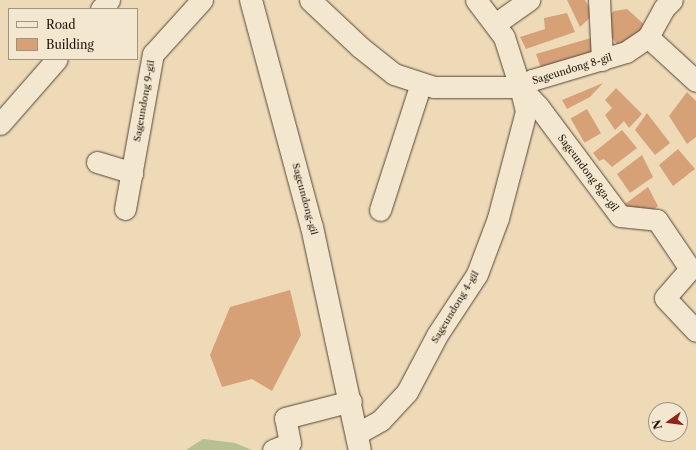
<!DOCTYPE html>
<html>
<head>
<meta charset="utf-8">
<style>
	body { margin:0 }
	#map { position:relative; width:696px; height:450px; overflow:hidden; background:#eedab7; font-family:"Libre Caslon Text",serif }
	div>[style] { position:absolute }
	.green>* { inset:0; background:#b6c090 }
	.building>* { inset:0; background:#d7a178; transform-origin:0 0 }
	.roads { filter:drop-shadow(0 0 1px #544637) drop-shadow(0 0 1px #544637) }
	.minor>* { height:21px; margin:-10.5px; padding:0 10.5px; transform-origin:10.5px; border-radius:10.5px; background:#f4e7d0 }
	.tertiary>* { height:22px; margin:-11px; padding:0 11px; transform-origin:11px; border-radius:11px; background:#f4e7d0 }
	span { translate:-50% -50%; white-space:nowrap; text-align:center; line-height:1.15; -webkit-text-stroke:3px #f4e7d0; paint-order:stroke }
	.street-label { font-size:10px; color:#20150c }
	.legend { position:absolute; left:8px; top:8px; width:130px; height:52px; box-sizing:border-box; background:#f4e7d0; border:1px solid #9f9382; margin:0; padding:5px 7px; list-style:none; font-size:12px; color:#20150c }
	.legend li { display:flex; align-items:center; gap:8px; height:20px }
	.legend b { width:20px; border:1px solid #9f9382 }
	.north { position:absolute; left:648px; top:402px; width:40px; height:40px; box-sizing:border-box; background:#f4e7d0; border:1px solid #9f9382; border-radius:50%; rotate:256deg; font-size:11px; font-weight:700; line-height:16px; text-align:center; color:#20150c }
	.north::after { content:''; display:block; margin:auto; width:14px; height:18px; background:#8f2418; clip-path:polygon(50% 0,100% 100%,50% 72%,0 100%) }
</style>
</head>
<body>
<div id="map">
	<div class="green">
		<i style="clip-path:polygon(203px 439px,235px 443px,252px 450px,186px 450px)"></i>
	</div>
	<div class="building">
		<i style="clip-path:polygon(567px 0,585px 0,593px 15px,580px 27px)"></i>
		<i style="clip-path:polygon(627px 9px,647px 27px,619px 47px,606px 30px,607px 17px,614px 11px)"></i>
		<i style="clip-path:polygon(567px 13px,575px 32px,526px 49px,520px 37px,545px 29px,544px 18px)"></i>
		<i style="clip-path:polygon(591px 38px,591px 54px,542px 71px,536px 54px)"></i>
		<i style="clip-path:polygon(603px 83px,590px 97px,567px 109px,562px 100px)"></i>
		<i style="clip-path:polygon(616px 88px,642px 114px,629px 128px,624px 121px,615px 130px,605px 115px,612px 108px,605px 100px)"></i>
		<i style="clip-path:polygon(687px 92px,696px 101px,696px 137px,687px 144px,669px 116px)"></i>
		<i style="left:587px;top:109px;width:28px;height:19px;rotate:60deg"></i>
		<i style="clip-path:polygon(647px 113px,670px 143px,655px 155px,635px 130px)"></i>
		<i style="clip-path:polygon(622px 130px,637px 148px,612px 167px,604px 159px,599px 161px,593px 153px)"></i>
		<i style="clip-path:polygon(678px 149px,695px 169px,673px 186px,659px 165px)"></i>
		<i style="clip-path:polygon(642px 155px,653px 177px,630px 193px,617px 174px)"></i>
		<i style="clip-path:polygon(648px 187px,658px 206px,649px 214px,641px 207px,631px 216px,625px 204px)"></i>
		<i style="clip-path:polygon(290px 290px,301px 335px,272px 391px,252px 379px,222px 387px,210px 355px,230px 307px)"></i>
	</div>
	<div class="roads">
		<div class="minor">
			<i style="left:310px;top:0;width:69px;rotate:43.2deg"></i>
			<i style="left:360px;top:47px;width:43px;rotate:38.5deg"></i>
			<i style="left:394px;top:74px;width:42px;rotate:18deg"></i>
			<i style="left:434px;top:87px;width:86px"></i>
			<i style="left:520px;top:87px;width:14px;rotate:-30deg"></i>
			<i style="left:532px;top:80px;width:98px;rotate:-16.6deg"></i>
			<i style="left:626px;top:52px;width:27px;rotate:-34deg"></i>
			<i style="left:648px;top:37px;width:33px;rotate:-61deg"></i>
			<i style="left:664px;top:8px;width:11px;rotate:-45deg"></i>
			<i style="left:476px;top:0;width:46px;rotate:52.9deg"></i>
			<i style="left:504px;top:37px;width:52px;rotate:72.3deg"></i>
			<i style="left:520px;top:87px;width:26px;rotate:47deg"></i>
			<i style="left:538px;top:106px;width:137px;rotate:53.3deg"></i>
			<i style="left:620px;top:216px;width:37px;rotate:6deg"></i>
			<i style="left:657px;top:220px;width:59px;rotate:56deg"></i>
			<i style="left:690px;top:269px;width:38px;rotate:131deg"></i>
			<i style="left:665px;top:298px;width:45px;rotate:46.8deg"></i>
			<i style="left:599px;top:0;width:60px;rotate:87.1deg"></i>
			<i style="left:101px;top:9px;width:12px;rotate:-48deg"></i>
			<i style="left:495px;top:24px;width:42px;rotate:-35.2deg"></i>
			<i style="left:648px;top:37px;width:65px;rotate:42.5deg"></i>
			<i style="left:0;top:124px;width:86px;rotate:-48.8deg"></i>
			<i style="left:97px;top:162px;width:37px;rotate:17deg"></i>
			<i style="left:125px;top:209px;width:158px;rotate:-79.8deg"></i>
			<i style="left:153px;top:54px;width:73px;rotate:-47.8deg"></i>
			<i style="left:380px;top:210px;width:133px;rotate:-72.1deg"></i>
			<i style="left:358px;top:433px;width:26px;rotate:-29deg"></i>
			<i style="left:381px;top:420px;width:38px;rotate:-47deg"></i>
			<i style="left:407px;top:392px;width:64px;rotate:-62.2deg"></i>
			<i style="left:437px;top:335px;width:73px;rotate:-56.7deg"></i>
			<i style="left:477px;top:274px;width:60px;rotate:-69.4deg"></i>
			<i style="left:498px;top:218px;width:111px;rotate:-75.3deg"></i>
			<i style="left:526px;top:111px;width:25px;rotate:-104deg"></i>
			<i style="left:273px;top:450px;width:18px;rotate:-22deg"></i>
			<i style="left:290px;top:443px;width:25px;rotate:-101deg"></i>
			<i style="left:285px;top:418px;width:68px;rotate:-14.4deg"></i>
		</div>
		<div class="tertiary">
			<i style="left:251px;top:0;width:235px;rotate:75deg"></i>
			<i style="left:312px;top:227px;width:228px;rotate:77.9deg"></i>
		</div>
	</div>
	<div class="street-label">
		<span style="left:572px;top:69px;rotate:-17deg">Sageundong 8-gil</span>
		<span style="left:144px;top:101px;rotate:-80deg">Sageundong 9-gil</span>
		<span style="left:588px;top:173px;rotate:53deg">Sageundong 8ga-gil</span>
		<span style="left:305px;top:199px;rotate:75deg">Sageundong-gil</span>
		<span style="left:455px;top:307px;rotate:-59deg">Sageundong 4-gil</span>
	</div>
	<ul class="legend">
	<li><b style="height:5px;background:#f4e7d0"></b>Road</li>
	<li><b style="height:11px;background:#d7a178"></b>Building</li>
	</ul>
	<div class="north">N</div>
</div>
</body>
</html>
